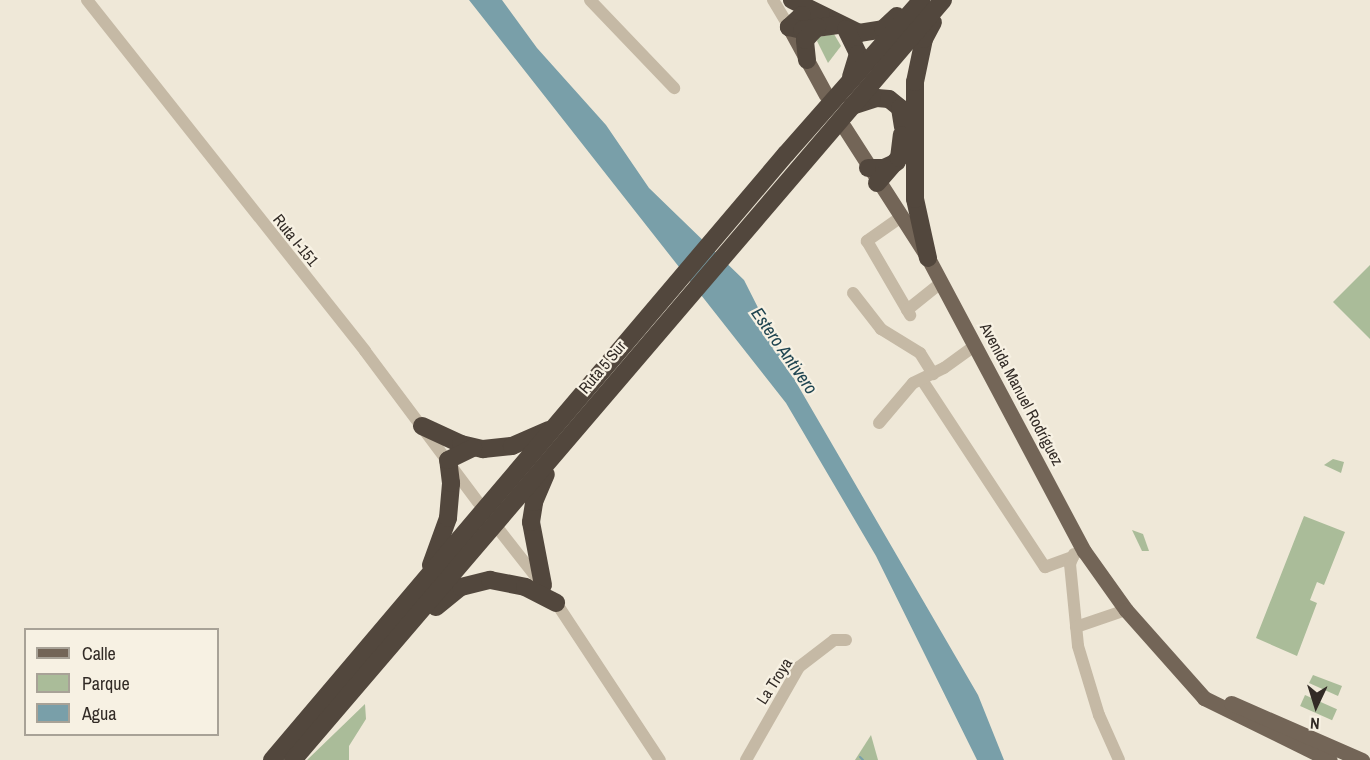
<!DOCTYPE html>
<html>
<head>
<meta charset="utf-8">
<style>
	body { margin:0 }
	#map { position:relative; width:1370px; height:760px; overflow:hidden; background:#efe8d8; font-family:"Archivo Narrow",sans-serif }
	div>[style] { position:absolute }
	.green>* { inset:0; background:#aabc99; transform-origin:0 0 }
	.water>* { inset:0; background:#799fa9 }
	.stream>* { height:2px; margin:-1px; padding:0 1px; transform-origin:1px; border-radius:1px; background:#799fa9 }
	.minor>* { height:12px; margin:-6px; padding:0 6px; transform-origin:6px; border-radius:6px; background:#c5b9a5 }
	.major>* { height:15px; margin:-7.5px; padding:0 7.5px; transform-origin:7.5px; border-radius:7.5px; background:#736557 }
	.highway>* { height:18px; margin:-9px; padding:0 9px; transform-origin:9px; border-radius:9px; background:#52473d }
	span { translate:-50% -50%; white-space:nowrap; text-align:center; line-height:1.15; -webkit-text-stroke:4.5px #f7f1e3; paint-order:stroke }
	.street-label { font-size:16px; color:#322b26 }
	.water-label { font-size:18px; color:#1e4450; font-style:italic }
	.legend { position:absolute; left:24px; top:628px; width:195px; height:108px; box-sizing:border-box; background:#f7f1e3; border:2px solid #a8a297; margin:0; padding:8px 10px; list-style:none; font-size:18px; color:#322b26 }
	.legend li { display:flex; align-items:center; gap:12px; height:30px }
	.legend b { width:30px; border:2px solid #a8a297 }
	.north { position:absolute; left:1286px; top:676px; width:60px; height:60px; -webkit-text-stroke:4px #f7f1e3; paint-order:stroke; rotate:184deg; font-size:16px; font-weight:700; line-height:24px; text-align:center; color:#322b26 }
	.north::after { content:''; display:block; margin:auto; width:21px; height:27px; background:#322b26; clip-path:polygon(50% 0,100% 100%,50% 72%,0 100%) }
</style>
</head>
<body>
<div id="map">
	<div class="green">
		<i style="clip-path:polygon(834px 34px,841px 46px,828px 63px,817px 41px,819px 37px)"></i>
		<i style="clip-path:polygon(1370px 265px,1370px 339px,1333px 302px)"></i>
		<i style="clip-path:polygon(1333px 459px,1344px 462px,1341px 473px,1324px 465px)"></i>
		<i style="clip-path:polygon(1304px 516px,1345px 532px,1324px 585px,1317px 582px,1310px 600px,1317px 603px,1297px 656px,1256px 638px)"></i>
		<i style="clip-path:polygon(1132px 530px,1143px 534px,1149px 551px,1142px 551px)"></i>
		<i style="clip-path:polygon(1313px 675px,1342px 686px,1338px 696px,1309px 683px)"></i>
		<i style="left:1305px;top:695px;width:35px;height:12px;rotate:24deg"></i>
		<i style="clip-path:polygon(365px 704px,366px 719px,349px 746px,349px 760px,307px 760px)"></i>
		<i style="clip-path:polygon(871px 735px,878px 760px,855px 760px)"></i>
	</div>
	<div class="water">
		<i style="clip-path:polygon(469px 0,502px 0,537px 48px,606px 125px,649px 188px,744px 280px,793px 377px,978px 695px,1004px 760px,977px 760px,876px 556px,786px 403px)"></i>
	</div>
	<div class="stream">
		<i style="left:860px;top:757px;width:4px;rotate:45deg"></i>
	</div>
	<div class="minor">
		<i style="left:87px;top:0;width:448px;rotate:51.6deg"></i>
		<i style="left:365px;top:351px;width:189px;rotate:53.2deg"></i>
		<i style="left:590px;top:0;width:122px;rotate:46.3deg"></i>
		<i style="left:773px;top:0;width:31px;rotate:59deg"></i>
		<i style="left:901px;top:217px;width:42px;rotate:144.8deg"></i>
		<i style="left:867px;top:241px;width:86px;rotate:59.8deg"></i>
		<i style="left:853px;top:293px;width:46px;rotate:52.1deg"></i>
		<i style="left:881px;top:329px;width:46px;rotate:31.6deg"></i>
		<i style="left:920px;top:353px;width:25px;rotate:58deg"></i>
		<i style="left:907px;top:310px;width:45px;rotate:-38.7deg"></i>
		<i style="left:922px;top:380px;width:224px;rotate:56.7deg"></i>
		<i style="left:1045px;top:567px;width:30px;rotate:-20deg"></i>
		<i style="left:879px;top:423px;width:52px;rotate:-49.6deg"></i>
		<i style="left:913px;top:383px;width:34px;rotate:-26deg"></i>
		<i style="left:944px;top:368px;width:39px;rotate:-36deg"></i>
		<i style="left:500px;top:531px;width:65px;rotate:51.9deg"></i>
		<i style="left:1074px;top:554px;width:11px;rotate:112deg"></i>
		<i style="left:1070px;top:564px;width:82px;rotate:84.4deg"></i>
		<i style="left:1078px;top:646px;width:72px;rotate:73.1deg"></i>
		<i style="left:1099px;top:715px;width:49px;rotate:66deg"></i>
		<i style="left:553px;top:598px;width:194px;rotate:56.6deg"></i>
		<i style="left:1076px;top:627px;width:53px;rotate:-18.8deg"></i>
		<i style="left:746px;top:760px;width:107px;rotate:-60.3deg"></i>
		<i style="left:799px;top:667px;width:44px;rotate:-37.6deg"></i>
		<i style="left:834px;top:640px;width:12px"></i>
	</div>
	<div class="major">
		<i style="left:789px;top:27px;width:77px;rotate:61.4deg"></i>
		<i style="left:844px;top:127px;width:156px;rotate:57.3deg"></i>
		<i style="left:928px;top:258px;width:332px;rotate:62deg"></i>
		<i style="left:1084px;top:551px;width:72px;rotate:54.6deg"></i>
		<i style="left:1126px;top:610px;width:118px;rotate:48.4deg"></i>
		<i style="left:1204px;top:698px;width:140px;rotate:26.2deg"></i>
		<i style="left:1231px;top:703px;width:143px;rotate:23.5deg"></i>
	</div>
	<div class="highway">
		<i style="left:792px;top:0;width:75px;rotate:26.2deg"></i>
		<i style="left:859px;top:33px;width:24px;rotate:-9deg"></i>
		<i style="left:883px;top:29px;width:19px;rotate:-43deg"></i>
		<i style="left:821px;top:15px;width:19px;rotate:180deg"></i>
		<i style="left:802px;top:15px;width:18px;rotate:137deg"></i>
		<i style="left:789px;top:27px;width:13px;rotate:13deg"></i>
		<i style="left:802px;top:30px;width:36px;rotate:-8deg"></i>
		<i style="left:846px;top:29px;width:28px;rotate:64deg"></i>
		<i style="left:858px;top:54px;width:24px;rotate:107deg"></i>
		<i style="left:807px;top:60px;width:20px;rotate:-96deg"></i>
		<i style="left:805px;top:40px;width:18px;rotate:-47deg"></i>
		<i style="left:852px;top:106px;width:26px;rotate:-18deg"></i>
		<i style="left:877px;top:98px;width:12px;rotate:5deg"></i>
		<i style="left:889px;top:99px;width:14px;rotate:39deg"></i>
		<i style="left:900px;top:108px;width:19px;rotate:81deg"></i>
		<i style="left:868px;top:168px;width:16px"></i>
		<i style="left:884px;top:168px;width:14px;rotate:-25deg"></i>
		<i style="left:877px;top:183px;width:33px;rotate:-49deg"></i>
		<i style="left:899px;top:158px;width:23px;rotate:-83deg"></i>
		<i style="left:928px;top:258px;width:60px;rotate:-102.4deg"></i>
		<i style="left:915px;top:199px;width:117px;rotate:-90deg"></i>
		<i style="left:915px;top:82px;width:44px;rotate:-78.2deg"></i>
		<i style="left:924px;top:39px;width:19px;rotate:-62deg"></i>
		<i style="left:422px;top:426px;width:43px;rotate:24.8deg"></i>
		<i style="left:461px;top:444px;width:23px;rotate:13deg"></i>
		<i style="left:483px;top:449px;width:29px;rotate:-6deg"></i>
		<i style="left:512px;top:446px;width:40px;rotate:-23.4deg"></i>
		<i style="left:431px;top:565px;width:50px;rotate:-70.1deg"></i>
		<i style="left:448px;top:518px;width:35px;rotate:-85deg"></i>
		<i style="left:451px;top:483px;width:23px;rotate:-97deg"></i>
		<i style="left:448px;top:460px;width:28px;rotate:-26deg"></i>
		<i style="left:543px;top:585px;width:64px;rotate:-100.8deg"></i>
		<i style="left:531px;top:522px;width:20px;rotate:-81deg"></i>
		<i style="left:534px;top:502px;width:30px;rotate:-67deg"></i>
		<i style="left:436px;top:607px;width:32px;rotate:-39deg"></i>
		<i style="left:461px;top:587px;width:30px;rotate:-14deg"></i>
		<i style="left:490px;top:580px;width:36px;rotate:11deg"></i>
		<i style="left:525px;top:587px;width:35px;rotate:27deg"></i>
		<i style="left:272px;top:760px;width:795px;rotate:-49.7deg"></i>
		<i style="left:786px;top:154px;width:205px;rotate:-48.6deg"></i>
		<i style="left:293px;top:760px;width:1000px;rotate:-49.46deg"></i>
	</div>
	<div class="street-label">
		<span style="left:296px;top:240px;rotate:51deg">Ruta I-151</span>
		<span style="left:602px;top:367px;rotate:-50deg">Ruta 5 Sur</span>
		<span style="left:1022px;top:394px;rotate:62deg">Avenida Manuel Rodríguez</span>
		<span style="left:774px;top:681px;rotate:-57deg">La Troya</span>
	</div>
	<div class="water-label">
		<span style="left:784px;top:351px;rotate:55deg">Estero Antivero</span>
	</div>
	<ul class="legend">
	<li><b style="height:8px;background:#736557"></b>Calle</li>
	<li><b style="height:16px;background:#aabc99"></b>Parque</li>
	<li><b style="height:16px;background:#799fa9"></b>Agua</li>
	</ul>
	<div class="north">N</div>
</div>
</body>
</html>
